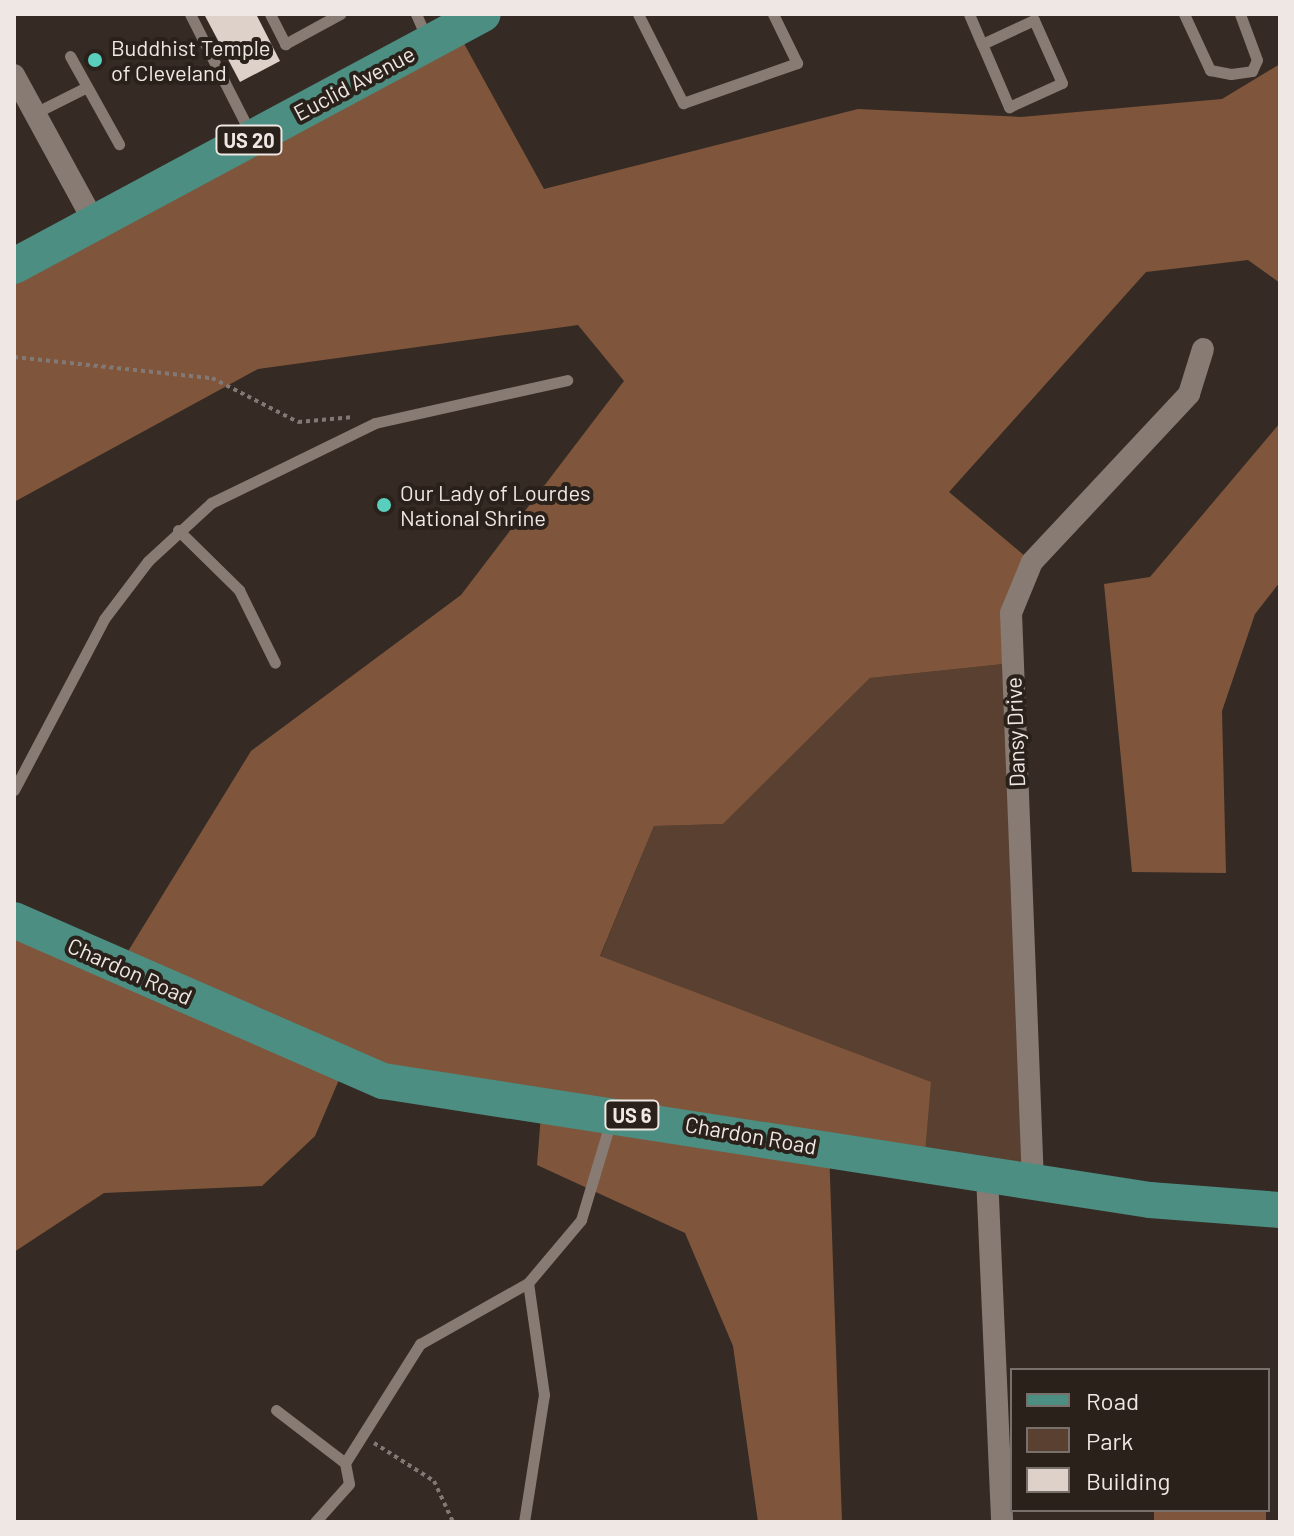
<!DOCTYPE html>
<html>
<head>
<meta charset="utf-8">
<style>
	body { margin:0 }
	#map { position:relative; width:1294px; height:1536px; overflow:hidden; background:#352b24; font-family:Barlow,sans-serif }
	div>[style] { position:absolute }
	.green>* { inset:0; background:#594030 }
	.forest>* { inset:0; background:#7f563c; transform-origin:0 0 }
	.building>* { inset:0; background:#ded1c9 }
	.path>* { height:4px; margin-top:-2px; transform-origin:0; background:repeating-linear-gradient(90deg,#827974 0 4px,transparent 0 8px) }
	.lane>* { height:11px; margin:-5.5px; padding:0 5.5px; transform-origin:5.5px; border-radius:5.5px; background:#877b74 }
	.street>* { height:22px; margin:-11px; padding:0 11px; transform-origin:11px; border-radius:11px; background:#877b74 }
	.primary>* { height:36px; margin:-18px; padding:0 18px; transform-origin:18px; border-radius:18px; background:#4c8e82 }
	.dots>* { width:22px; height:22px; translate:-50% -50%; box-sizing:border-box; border:4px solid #2a211b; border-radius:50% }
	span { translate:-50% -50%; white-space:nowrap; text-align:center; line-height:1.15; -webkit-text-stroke:8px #2a211b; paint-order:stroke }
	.shield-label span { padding:2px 6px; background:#2a211b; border:2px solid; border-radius:6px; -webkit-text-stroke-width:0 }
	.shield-label { font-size:20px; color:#eee7e3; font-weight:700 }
	.poi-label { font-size:22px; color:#eee7e3 }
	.left { translate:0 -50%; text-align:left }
	.street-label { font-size:22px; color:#eee7e3 }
	.frame { position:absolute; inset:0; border:16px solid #eee7e3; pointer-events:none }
	.legend { position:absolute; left:1010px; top:1368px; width:260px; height:144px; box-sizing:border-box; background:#2a211b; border:2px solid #78706b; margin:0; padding:10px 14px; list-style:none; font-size:24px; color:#eee7e3 }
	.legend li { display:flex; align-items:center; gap:16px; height:40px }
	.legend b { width:40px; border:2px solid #78706b }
</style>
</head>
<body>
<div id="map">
	<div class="green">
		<i style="clip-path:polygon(1013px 663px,1033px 1183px,924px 1164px,600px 957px,654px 826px,723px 824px,870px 678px)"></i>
	</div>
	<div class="forest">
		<i style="clip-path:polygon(456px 29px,544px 189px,858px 109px,1021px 117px,1222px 99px,1280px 64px,1280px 283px,1248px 260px,1146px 272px,949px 492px,1032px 562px,1020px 586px,1013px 663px,870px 678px,723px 824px,654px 826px,600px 956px,931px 1082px,924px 1164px,829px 1149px,842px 1522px,758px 1522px,733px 1346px,685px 1233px,537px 1165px,542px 1102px,344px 1068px,315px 1136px,262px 1186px,104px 1193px,14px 1252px,14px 920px,119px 966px,251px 751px,461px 595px,624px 381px,578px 325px,258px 369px,14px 502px,14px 265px)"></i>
		<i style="clip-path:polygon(1280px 423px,1280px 582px,1255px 614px,1222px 711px,1226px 873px,1132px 872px,1104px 584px,1150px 577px)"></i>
		<i style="left:1154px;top:1510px;width:112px;height:13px"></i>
	</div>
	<div class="building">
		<i style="clip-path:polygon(204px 14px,256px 14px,280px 61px,240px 82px)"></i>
	</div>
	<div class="path">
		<i style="left:14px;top:357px;width:199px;rotate:6.1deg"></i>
		<i style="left:212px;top:378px;width:97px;rotate:27.1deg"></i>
		<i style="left:298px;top:422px;width:56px;rotate:-5.1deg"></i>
		<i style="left:374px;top:1443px;width:71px;rotate:32.3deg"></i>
		<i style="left:434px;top:1481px;width:45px;rotate:65.1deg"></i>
	</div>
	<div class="lane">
		<i style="left:190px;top:14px;width:135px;rotate:63.1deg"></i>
		<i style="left:270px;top:14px;width:34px;rotate:63deg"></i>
		<i style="left:285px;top:44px;width:63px;rotate:-28.6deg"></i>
		<i style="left:416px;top:14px;width:27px;rotate:66deg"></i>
		<i style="left:638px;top:14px;width:100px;rotate:63.2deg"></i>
		<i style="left:683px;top:103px;width:121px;rotate:-19.3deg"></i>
		<i style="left:797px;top:63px;width:55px;rotate:-116.1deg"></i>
		<i style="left:969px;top:14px;width:33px;rotate:67deg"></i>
		<i style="left:982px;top:44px;width:69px;rotate:66.8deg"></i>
		<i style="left:1009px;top:107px;width:58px;rotate:-24.4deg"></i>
		<i style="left:1062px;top:83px;width:69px;rotate:-114deg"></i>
		<i style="left:1034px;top:20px;width:57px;rotate:155.2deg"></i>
		<i style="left:1184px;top:14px;width:62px;rotate:65.1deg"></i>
		<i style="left:1210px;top:70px;width:21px;rotate:11deg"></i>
		<i style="left:1231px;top:74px;width:21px;rotate:-8deg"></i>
		<i style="left:1252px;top:71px;width:12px;rotate:-66deg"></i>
		<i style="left:1257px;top:60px;width:49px;rotate:-110.3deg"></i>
		<i style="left:70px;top:56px;width:101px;rotate:60.9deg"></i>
		<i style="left:35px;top:113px;width:58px;rotate:-26.6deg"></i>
		<i style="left:178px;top:530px;width:86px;rotate:44.5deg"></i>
		<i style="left:239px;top:590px;width:81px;rotate:63.7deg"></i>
		<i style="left:14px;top:790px;width:193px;rotate:-62.2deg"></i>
		<i style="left:104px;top:619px;width:73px;rotate:-52.8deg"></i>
		<i style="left:148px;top:561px;width:86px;rotate:-42.6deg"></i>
		<i style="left:211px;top:503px;width:182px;rotate:-26deg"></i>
		<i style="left:375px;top:423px;width:197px;rotate:-12.6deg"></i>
		<i style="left:276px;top:1410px;width:87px;rotate:37.5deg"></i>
		<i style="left:345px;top:1463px;width:21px;rotate:79deg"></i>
		<i style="left:349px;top:1484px;width:51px;rotate:131.8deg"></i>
		<i style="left:345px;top:1463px;width:141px;rotate:-57.8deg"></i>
		<i style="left:420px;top:1344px;width:124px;rotate:-29.5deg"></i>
		<i style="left:524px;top:1522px;width:129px;rotate:-81.1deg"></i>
		<i style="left:544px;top:1395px;width:113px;rotate:-98.1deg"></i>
		<i style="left:528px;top:1283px;width:82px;rotate:-49.9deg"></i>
		<i style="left:581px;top:1220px;width:104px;rotate:-73.3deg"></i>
	</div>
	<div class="street">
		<i style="left:14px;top:75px;width:167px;rotate:61.4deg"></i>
		<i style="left:987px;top:1175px;width:347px;rotate:87.5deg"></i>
		<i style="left:1033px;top:1183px;width:570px;rotate:-92.21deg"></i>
		<i style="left:1011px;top:613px;width:55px;rotate:-67.6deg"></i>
		<i style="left:1032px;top:562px;width:230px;rotate:-46.9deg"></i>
		<i style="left:1189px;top:394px;width:47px;rotate:-72.7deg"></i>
	</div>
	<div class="primary">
		<i style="left:14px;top:266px;width:532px;rotate:-28.25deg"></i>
		<i style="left:14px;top:920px;width:403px;rotate:23.6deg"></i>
		<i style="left:383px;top:1081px;width:776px;rotate:8.82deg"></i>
		<i style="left:1150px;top:1200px;width:130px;rotate:4.4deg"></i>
	</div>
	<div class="dots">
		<i style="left:95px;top:60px;background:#5acebd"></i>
		<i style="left:384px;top:505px;background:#5acebd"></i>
	</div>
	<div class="shield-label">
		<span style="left:249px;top:140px">US 20</span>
		<span style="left:632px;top:1115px">US 6</span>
	</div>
	<div class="poi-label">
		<span class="left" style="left:111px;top:60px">Buddhist Temple<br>of Cleveland</span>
		<span class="left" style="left:400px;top:505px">Our Lady of Lourdes<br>National Shrine</span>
	</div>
	<div class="street-label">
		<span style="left:354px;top:83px;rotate:-28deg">Euclid Avenue</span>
		<span style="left:1015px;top:732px;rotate:-92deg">Dansy Drive</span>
		<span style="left:130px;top:971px;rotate:24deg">Chardon Road</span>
		<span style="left:751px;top:1135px;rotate:10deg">Chardon Road</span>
	</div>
	<div class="frame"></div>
	<ul class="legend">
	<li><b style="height:10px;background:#4c8e82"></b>Road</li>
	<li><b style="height:22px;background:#594030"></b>Park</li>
	<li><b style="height:22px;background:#ded1c9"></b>Building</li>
	</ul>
</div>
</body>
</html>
